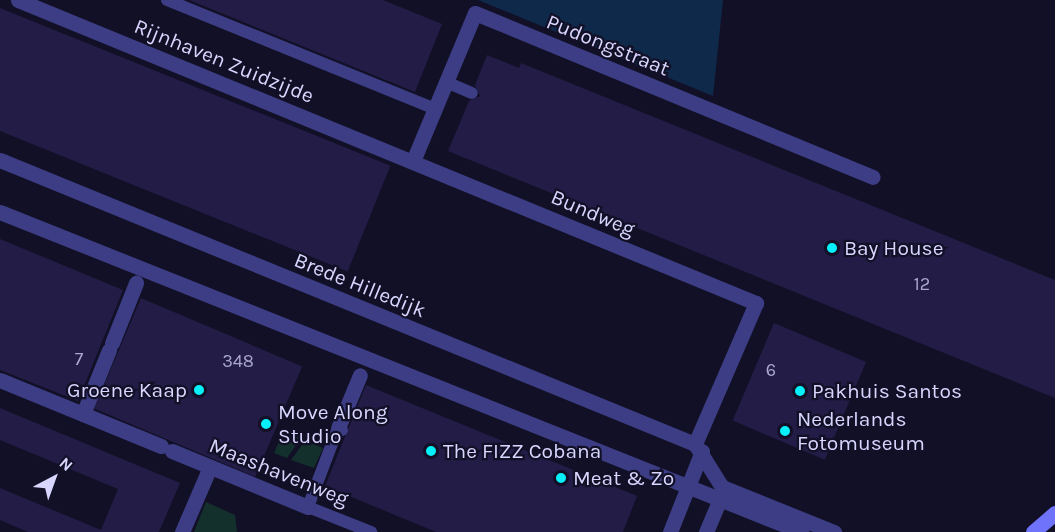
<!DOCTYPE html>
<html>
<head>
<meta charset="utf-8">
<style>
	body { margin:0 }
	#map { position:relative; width:1055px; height:532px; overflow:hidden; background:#121026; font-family:Karla,sans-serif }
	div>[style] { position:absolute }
	.green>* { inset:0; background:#13302d }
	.water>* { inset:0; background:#0f294a }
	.building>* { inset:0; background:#221c46; transform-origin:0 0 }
	.service>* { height:12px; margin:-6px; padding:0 6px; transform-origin:6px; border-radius:6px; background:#3c3d84 }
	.pedestrian>* { height:15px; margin:-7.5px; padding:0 7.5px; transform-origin:7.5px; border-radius:7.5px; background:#3c3d84 }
	.minor>* { height:15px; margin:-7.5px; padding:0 7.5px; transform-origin:7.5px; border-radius:7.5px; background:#3c3d84 }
	.tertiary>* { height:15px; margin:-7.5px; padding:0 7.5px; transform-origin:7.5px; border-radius:7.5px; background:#3c3d84 }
	.secondary>* { height:15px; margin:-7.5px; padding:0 7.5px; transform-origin:7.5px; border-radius:7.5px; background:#6f73fc }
	.dots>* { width:16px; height:16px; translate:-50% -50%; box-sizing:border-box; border:3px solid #121026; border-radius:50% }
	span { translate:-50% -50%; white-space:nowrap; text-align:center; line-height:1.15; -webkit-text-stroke:4.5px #121026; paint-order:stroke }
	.number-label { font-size:18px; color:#aaa7d0 }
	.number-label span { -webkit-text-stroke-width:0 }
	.street-label { font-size:21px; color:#d8d5fe }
	.poi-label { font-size:21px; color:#d8d5fe }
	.left { translate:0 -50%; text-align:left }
	.right { translate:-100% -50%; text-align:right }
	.north { position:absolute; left:24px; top:448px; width:60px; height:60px; -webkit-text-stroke:4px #121026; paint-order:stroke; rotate:41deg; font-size:16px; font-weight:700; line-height:24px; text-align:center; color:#d8d5fe }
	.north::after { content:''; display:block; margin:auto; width:21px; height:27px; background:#d8d5fe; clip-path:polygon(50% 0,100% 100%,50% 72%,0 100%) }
</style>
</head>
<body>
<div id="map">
	<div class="green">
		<i style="clip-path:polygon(283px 432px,301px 438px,287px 458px,274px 453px)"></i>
		<i style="clip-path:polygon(305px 441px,323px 448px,314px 468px,291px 460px)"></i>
		<i style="clip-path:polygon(206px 502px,235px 515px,237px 532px,194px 532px)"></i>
	</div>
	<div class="water">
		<i style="clip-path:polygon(478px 0,723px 0,713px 96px,495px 7px)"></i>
	</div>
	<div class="building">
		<i style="clip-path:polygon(189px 0,383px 0,442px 24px,415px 92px)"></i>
		<i style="left:0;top:8px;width:421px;height:114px;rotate:22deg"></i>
		<i style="clip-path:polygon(487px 55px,519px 68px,521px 63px,1055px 280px,1055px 398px,448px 151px,469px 101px,480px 96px,475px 85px)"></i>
		<i style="clip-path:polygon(0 239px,123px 290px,78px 401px,0 370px)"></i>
		<i style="left:141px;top:298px;width:175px;height:120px;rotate:23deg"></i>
		<i style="left:774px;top:323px;width:100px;height:106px;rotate:23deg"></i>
		<i style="clip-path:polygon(366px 385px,637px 496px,623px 532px,436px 532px,325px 486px)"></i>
		<i style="clip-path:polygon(0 408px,180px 483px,159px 532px,28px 532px,0 520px,0 488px,101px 530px,118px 489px,0 440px)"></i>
	</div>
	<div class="service">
		<i style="left:167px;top:0;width:289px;rotate:22.1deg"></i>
		<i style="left:446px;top:82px;width:28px;rotate:23deg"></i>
		<i style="left:342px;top:430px;width:4px;rotate:-153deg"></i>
		<i style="left:338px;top:428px;width:85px;rotate:110.8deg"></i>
		<i style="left:308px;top:507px;width:68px;rotate:21.6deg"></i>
	</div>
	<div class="pedestrian">
		<i style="left:112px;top:343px;width:65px;rotate:-68.2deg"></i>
		<i style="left:0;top:380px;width:174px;rotate:22.3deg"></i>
		<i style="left:83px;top:414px;width:69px;rotate:-67.9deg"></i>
		<i style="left:338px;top:428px;width:57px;rotate:-67.5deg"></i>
		<i style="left:172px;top:451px;width:147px;rotate:22.4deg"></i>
		<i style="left:182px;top:532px;width:71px;rotate:-66.7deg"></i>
	</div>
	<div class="minor">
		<i style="left:18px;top:0;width:798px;rotate:22.32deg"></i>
		<i style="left:756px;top:303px;width:154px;rotate:113.4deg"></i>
		<i style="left:413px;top:161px;width:160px;rotate:-67.3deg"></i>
		<i style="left:475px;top:13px;width:430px;rotate:22.4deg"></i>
		<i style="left:670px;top:532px;width:87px;rotate:-68.4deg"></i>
		<i style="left:706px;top:532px;width:36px;rotate:-67deg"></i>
	</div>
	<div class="tertiary">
		<i style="left:0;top:160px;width:751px;rotate:22.23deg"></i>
		<i style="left:695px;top:444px;width:51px;rotate:57.9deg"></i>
		<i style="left:722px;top:487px;width:121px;rotate:21.9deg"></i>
		<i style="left:0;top:212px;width:863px;rotate:21.75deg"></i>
	</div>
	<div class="secondary">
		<i style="left:1033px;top:532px;width:29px;rotate:-41deg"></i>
	</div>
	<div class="dots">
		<i style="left:832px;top:248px;background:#06f0fa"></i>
		<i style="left:199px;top:390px;background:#06f0fa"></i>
		<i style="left:800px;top:391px;background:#06f0fa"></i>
		<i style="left:266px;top:424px;background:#06f0fa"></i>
		<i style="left:785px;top:431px;background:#06f0fa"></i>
		<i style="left:431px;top:451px;background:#06f0fa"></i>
		<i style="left:561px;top:478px;background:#06f0fa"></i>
	</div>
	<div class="number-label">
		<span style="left:922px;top:284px">12</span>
		<span style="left:79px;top:359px">7</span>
		<span style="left:238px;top:361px">348</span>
		<span style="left:771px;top:370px">6</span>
	</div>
	<div class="street-label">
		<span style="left:608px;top:45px;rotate:22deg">Pudongstraat</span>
		<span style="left:224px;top:61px;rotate:22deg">Rijnhaven Zuidzijde</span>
		<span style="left:593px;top:213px;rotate:23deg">Bundweg</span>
		<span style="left:360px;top:285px;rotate:22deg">Brede Hilledijk</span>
		<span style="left:279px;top:472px;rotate:22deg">Maashavenweg</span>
	</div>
	<div class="poi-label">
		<span class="left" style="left:844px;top:248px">Bay House</span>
		<span class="right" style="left:187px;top:390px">Groene Kaap</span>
		<span class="left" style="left:812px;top:391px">Pakhuis Santos</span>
		<span class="left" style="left:278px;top:424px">Move Along<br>Studio</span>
		<span class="left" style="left:797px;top:431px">Nederlands<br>Fotomuseum</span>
		<span class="left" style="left:443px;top:451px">The FIZZ Cobana</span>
		<span class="left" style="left:573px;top:478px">Meat &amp; Zo</span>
	</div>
	<div class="north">N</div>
</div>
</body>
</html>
